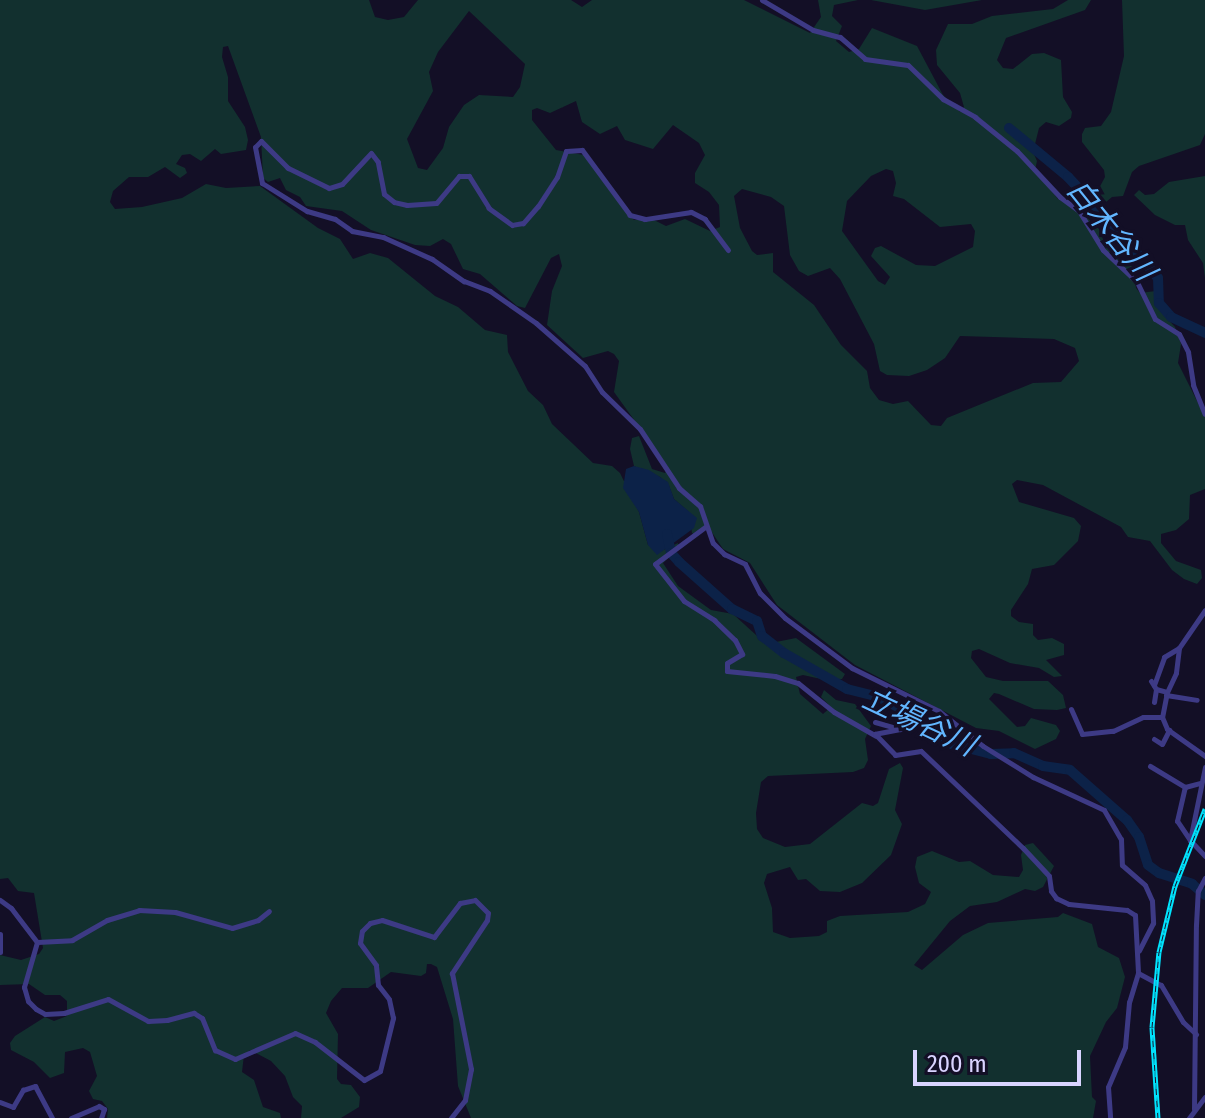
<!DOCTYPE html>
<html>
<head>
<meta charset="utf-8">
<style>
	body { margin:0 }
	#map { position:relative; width:1205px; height:1118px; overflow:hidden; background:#130f26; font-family:"Fira Sans Condensed","Noto Sans JP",sans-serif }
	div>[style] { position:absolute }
	.green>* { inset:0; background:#12302f }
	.water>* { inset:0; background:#0c2248 }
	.river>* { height:10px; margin:-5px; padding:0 5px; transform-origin:5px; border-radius:5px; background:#0c2248 }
	.street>* { height:5px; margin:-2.5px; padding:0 2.5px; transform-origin:2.5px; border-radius:2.5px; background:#3d3a85 }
	.rail>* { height:5px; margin-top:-2.5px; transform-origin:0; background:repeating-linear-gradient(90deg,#130f26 0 6px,#00e5ff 0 12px); box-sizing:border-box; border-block:2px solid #00e5ff }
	span { translate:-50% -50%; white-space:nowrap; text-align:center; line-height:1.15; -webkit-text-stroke:7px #130f26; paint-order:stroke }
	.water-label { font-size:30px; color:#62b6ff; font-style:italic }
	.scale { position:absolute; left:913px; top:1050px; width:168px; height:36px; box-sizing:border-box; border:4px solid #d9d4ff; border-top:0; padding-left:10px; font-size:24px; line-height:28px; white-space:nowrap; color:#d9d4ff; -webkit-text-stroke:6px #130f26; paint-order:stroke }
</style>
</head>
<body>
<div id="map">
	<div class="green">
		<i style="clip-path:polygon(evenodd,0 0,369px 0,375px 17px,388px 20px,404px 17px,418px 0,571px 0,582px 7px,592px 0,744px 0,810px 33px,821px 17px,818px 0,858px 0,834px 5px,832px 16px,842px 26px,836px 41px,849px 52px,859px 49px,872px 28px,917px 46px,943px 95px,960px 112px,964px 107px,960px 93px,937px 65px,936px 50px,948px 24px,972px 24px,992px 16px,1053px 9px,1068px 0,1091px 0,1085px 10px,1006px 38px,997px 60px,1003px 68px,1013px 69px,1032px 54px,1044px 53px,1061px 60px,1063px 97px,1072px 112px,1071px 118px,1059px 126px,1046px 122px,1039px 128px,1033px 152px,1037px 161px,1035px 170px,1058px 199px,1080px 211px,1099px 229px,1106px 247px,1133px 267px,1136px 288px,1140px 293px,1156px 291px,1165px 316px,1175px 327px,1181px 344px,1178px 363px,1205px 417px,1205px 489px,1190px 495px,1189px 519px,1176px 530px,1161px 534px,1161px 543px,1176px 561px,1201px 570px,1202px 578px,1197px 584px,1184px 579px,1172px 570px,1150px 541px,1128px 537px,1121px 527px,1043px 485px,1017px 480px,1012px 484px,1019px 502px,1074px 518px,1081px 526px,1078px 541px,1054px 565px,1032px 569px,1028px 584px,1011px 610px,1011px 616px,1019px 622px,1033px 624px,1033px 635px,1038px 640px,1052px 638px,1064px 644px,1064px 655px,1046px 660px,1062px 676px,1054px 677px,1039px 668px,1010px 663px,979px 649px,972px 651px,971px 658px,986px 677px,1003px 681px,1048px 681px,1063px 695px,1066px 708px,1057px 710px,1034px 709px,999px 694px,994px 693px,989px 699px,1017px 727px,1025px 726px,1031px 718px,1056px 725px,1060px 731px,1056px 739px,1035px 749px,999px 731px,976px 728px,855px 665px,777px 605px,750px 563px,723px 549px,707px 525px,697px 536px,692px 533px,689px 512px,674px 499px,669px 486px,660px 477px,634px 466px,630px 449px,632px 438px,639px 436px,652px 469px,665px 473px,668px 467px,614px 392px,619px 361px,614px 354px,608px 351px,583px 358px,547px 325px,552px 291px,562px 266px,559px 254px,551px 258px,525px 308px,517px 306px,480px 274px,463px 269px,451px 244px,443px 239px,430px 246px,415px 245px,371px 230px,342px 211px,306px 206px,300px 197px,286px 190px,280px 178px,268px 182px,263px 178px,261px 137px,228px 46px,223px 47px,222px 57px,228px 77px,228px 101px,245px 127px,248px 140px,246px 150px,221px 154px,215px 149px,201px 161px,190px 154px,182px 155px,176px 164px,185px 168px,187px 173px,180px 178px,165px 167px,148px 177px,129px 177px,113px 191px,110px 202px,115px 209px,142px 207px,182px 198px,206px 184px,226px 188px,260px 186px,318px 228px,340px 239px,353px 259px,370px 253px,388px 258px,435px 296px,458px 307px,485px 330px,507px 335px,508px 352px,528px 391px,543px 405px,552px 424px,593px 463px,612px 466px,620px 473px,639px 512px,648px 545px,663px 550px,678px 543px,679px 548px,663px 563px,678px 586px,711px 610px,733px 614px,766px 644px,796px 638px,845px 674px,842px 679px,830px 681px,803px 675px,796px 677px,800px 694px,823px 714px,831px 707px,821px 697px,824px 690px,836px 700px,855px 704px,871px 726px,865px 739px,868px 760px,864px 768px,853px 772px,768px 776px,761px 782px,756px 813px,757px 829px,763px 838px,785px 847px,810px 844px,862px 803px,873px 806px,878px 803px,889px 769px,900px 763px,903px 768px,895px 810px,902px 824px,891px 855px,862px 883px,840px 892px,820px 891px,806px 879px,798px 880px,790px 867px,767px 874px,764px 883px,772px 908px,773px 932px,790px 938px,819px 936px,827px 932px,827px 921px,840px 916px,908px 912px,925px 904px,931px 892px,919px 883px,915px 867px,917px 857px,932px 851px,959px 862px,970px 861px,993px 875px,1019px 877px,1023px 870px,1021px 855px,1025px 845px,1033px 843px,1054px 866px,1043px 887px,1035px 891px,1025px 889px,997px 902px,970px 906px,950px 921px,914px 965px,922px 970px,963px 935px,988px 923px,1058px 917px,1063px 913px,1092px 924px,1098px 947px,1119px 958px,1125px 977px,1117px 1008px,1106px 1022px,1090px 1056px,1092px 1097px,1096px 1101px,1093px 1118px,471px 1118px,458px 1086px,453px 1019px,437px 967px,431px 964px,427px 964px,426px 973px,421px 976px,391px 972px,368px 988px,342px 988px,331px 1001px,326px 1013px,338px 1034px,337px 1079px,341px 1084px,351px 1085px,360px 1097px,359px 1107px,341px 1118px,301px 1118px,302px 1106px,293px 1097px,285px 1076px,271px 1061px,250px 1050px,244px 1055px,242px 1072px,254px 1080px,263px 1107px,280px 1113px,281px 1118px,107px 1118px,108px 1109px,102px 1101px,93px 1099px,89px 1091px,97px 1076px,90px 1052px,83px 1048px,65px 1052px,64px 1073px,50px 1078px,34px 1062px,11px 1050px,10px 1043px,15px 1036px,45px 1017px,54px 1021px,67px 1016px,67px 1001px,60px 995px,45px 995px,29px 984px,0 985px,0 955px,21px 960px,39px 954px,43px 948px,34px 893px,18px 891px,8px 878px,0 879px,0 0,469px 11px,525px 64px,520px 87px,513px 97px,479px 95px,464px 105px,449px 127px,443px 148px,427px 170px,418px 168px,407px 139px,433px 91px,429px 72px,438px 52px,469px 11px,0 0,576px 101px,582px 122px,600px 134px,617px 126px,625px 140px,653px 149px,673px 125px,699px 143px,705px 155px,695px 173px,695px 183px,709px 192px,719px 205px,720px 227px,710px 231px,685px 219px,666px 226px,654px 220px,634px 220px,584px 155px,556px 150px,532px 120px,532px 110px,537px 108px,550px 113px,576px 101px,0 0,886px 169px,893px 171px,896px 183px,893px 196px,904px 199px,940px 227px,971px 224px,975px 231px,973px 247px,935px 266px,916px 265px,881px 246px,875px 248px,871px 256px,890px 277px,885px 285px,878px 281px,842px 231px,847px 201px,871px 176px,886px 169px,0 0,742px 189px,771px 197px,784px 206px,790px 255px,799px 271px,808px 276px,830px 268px,840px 279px,874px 344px,880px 371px,887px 375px,909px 376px,927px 370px,945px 358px,960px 336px,1054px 339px,1075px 348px,1079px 361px,1061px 382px,1033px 383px,947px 418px,941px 426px,931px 425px,908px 401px,893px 404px,879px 400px,870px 388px,867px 371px,841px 345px,814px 305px,773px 272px,773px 253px,757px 255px,752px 251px,740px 228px,734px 196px,742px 189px)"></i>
		<i style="clip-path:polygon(871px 0,982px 0,925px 10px)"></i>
		<i style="clip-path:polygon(1122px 0,1205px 0,1205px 134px,1200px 145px,1139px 166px,1132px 172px,1123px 196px,1112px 197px,1106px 202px,1097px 192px,1105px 177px,1104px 170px,1082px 142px,1082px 134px,1085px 128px,1101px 126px,1111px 112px,1124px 56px)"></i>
		<i style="clip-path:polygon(1205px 176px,1205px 278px,1203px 263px,1188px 240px,1185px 225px,1175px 225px,1155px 215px,1134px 195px,1139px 190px,1145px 195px,1154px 194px,1169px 182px)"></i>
	</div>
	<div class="water">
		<i style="clip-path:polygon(634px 466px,649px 470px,668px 482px,674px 499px,697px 518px,694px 528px,657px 555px,648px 545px,639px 512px,623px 488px,626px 469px)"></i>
	</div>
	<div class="river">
		<i style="left:1009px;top:128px;width:77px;rotate:39.7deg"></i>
		<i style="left:1068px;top:177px;width:63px;rotate:46.9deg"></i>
		<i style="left:1111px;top:223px;width:72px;rotate:49.5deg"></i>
		<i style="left:1158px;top:278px;width:25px;rotate:88deg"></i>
		<i style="left:1159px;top:303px;width:18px;rotate:49deg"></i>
		<i style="left:1171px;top:317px;width:38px;rotate:25deg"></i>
		<i style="left:667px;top:534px;width:19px;rotate:78deg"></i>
		<i style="left:671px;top:553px;width:12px;rotate:48deg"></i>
		<i style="left:679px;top:562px;width:71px;rotate:41.6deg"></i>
		<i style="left:732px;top:609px;width:28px;rotate:26deg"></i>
		<i style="left:757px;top:621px;width:16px;rotate:72deg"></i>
		<i style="left:762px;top:636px;width:28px;rotate:38deg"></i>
		<i style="left:784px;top:653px;width:73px;rotate:29.7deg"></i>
		<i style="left:847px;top:689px;width:33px;rotate:14deg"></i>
		<i style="left:879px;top:697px;width:36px;rotate:28deg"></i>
		<i style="left:911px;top:714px;width:51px;rotate:36.2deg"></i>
		<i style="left:952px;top:744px;width:40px;rotate:14.4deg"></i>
		<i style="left:991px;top:754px;width:23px;rotate:-2deg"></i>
		<i style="left:1014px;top:753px;width:32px;rotate:24deg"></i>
		<i style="left:1043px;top:766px;width:27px;rotate:8deg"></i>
		<i style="left:1070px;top:770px;width:76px;rotate:41.3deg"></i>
		<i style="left:1127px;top:820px;width:21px;rotate:55deg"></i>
		<i style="left:1139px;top:837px;width:29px;rotate:72deg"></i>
		<i style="left:1148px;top:865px;width:14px;rotate:36deg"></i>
		<i style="left:1159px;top:873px;width:35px;rotate:18deg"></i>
		<i style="left:1192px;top:884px;width:17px;rotate:40deg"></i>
	</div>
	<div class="street">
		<i style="left:762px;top:0;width:59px;rotate:30.5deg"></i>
		<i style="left:813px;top:30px;width:28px;rotate:15deg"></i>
		<i style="left:840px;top:37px;width:33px;rotate:41deg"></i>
		<i style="left:865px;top:59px;width:43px;rotate:7.9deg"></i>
		<i style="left:908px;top:65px;width:49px;rotate:44.2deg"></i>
		<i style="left:943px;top:99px;width:37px;rotate:29deg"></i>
		<i style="left:975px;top:117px;width:54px;rotate:39deg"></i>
		<i style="left:1017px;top:151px;width:63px;rotate:46.9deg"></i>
		<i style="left:1060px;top:197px;width:24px;rotate:36deg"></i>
		<i style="left:1079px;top:211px;width:46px;rotate:58.4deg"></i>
		<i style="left:1103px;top:250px;width:47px;rotate:43.3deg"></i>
		<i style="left:1137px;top:282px;width:41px;rotate:64.1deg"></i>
		<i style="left:1155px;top:319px;width:28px;rotate:32deg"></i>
		<i style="left:1179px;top:334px;width:20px;rotate:63deg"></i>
		<i style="left:1188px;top:352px;width:33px;rotate:81deg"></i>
		<i style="left:1193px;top:385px;width:31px;rotate:68deg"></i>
		<i style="left:728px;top:250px;width:39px;rotate:-127deg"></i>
		<i style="left:705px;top:219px;width:16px;rotate:-153deg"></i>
		<i style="left:691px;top:212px;width:47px;rotate:171.3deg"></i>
		<i style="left:645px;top:219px;width:16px;rotate:-165deg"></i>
		<i style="left:630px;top:215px;width:81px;rotate:-126.4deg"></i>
		<i style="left:582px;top:150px;width:16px;rotate:176deg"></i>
		<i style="left:566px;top:151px;width:28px;rotate:109deg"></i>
		<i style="left:557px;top:177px;width:35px;rotate:123deg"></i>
		<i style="left:538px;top:206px;width:23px;rotate:131deg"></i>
		<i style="left:523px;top:223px;width:11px;rotate:170deg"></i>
		<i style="left:512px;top:225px;width:29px;rotate:-144deg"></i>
		<i style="left:489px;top:208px;width:38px;rotate:-122deg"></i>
		<i style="left:469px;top:176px;width:10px;rotate:180deg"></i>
		<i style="left:459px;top:176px;width:35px;rotate:130deg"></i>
		<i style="left:436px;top:203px;width:29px;rotate:176deg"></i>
		<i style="left:407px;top:205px;width:13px;rotate:-167deg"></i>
		<i style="left:394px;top:202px;width:13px;rotate:-141deg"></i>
		<i style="left:384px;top:194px;width:33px;rotate:-101deg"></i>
		<i style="left:378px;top:162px;width:11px;rotate:-128deg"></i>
		<i style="left:371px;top:153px;width:42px;rotate:133.1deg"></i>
		<i style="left:342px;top:184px;width:14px;rotate:163deg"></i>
		<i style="left:329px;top:188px;width:46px;rotate:-154deg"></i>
		<i style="left:288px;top:168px;width:38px;rotate:-135deg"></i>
		<i style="left:261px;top:141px;width:8px;rotate:135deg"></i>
		<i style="left:255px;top:147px;width:37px;rotate:79deg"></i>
		<i style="left:262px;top:183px;width:53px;rotate:31.9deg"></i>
		<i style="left:307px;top:211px;width:29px;rotate:16deg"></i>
		<i style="left:335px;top:219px;width:21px;rotate:35deg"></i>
		<i style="left:352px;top:231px;width:32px;rotate:11deg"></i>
		<i style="left:383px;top:237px;width:54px;rotate:24.2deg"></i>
		<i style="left:432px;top:259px;width:39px;rotate:35deg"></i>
		<i style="left:464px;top:281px;width:28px;rotate:21deg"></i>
		<i style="left:490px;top:291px;width:56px;rotate:34.8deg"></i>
		<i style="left:536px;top:323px;width:65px;rotate:41.3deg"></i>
		<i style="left:585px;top:366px;width:31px;rotate:57deg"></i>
		<i style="left:602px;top:392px;width:53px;rotate:44.2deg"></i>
		<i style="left:640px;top:429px;width:71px;rotate:56.5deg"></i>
		<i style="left:679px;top:488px;width:28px;rotate:41deg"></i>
		<i style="left:700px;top:506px;width:39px;rotate:71deg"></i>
		<i style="left:713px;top:543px;width:16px;rotate:45deg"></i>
		<i style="left:724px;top:554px;width:23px;rotate:25deg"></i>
		<i style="left:745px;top:564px;width:33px;rotate:63deg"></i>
		<i style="left:760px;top:593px;width:35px;rotate:45deg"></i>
		<i style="left:785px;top:618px;width:84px;rotate:36.7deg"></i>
		<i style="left:852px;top:668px;width:97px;rotate:26.3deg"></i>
		<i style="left:939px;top:711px;width:56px;rotate:38.5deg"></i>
		<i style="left:983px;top:746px;width:59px;rotate:31.8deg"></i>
		<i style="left:1033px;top:777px;width:78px;rotate:24.9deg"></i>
		<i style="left:1104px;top:810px;width:34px;rotate:60deg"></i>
		<i style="left:1121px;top:839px;width:26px;rotate:88deg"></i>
		<i style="left:1122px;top:865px;width:30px;rotate:41deg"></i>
		<i style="left:1145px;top:885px;width:17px;rotate:66deg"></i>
		<i style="left:1152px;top:901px;width:22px;rotate:87deg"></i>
		<i style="left:1153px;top:923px;width:31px;rotate:117deg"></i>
		<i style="left:705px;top:527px;width:62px;rotate:143.5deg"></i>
		<i style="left:655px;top:564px;width:47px;rotate:51.9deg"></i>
		<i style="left:684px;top:601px;width:36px;rotate:32deg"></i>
		<i style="left:714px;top:620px;width:29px;rotate:44deg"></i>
		<i style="left:735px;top:640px;width:16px;rotate:63deg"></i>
		<i style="left:742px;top:654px;width:17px;rotate:149deg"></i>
		<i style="left:727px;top:663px;width:8px;rotate:90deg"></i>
		<i style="left:727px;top:671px;width:48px;rotate:5.9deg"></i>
		<i style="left:775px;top:676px;width:24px;rotate:17deg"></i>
		<i style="left:798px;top:683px;width:46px;rotate:38.9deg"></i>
		<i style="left:834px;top:712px;width:48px;rotate:29.7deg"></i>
		<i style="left:1205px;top:610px;width:46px;rotate:124.4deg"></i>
		<i style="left:1179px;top:648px;width:25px;rotate:97deg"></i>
		<i style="left:1176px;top:673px;width:21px;rotate:115deg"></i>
		<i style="left:1167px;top:692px;width:25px;rotate:101deg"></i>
		<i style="left:1162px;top:717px;width:13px;rotate:67deg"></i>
		<i style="left:1167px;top:729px;width:47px;rotate:35.4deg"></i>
		<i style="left:1151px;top:681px;width:9px;rotate:58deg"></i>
		<i style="left:1156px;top:689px;width:11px;rotate:15deg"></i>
		<i style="left:1154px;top:685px;width:30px;rotate:-70deg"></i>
		<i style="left:1164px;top:657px;width:17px;rotate:-31deg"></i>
		<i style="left:1166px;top:695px;width:31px;rotate:9deg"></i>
		<i style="left:1154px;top:702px;width:13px;rotate:-81deg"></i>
		<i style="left:1071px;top:709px;width:27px;rotate:66deg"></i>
		<i style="left:1082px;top:734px;width:31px;rotate:-6deg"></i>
		<i style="left:1113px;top:731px;width:33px;rotate:-25deg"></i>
		<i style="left:1143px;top:717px;width:19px"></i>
		<i style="left:875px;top:722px;width:26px;rotate:16deg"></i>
		<i style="left:900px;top:729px;width:25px;rotate:169deg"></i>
		<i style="left:875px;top:734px;width:29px;rotate:46deg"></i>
		<i style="left:895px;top:755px;width:26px;rotate:-9deg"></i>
		<i style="left:921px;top:751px;width:141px;rotate:43.6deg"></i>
		<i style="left:1023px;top:848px;width:38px;rotate:47deg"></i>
		<i style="left:1049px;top:876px;width:15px;rotate:82deg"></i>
		<i style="left:1051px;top:891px;width:9px;rotate:54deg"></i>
		<i style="left:1056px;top:898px;width:14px;rotate:25deg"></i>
		<i style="left:1069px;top:904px;width:58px;rotate:5.9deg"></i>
		<i style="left:1127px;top:910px;width:9px;rotate:32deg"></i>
		<i style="left:1135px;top:915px;width:58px;rotate:87deg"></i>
		<i style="left:1138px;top:973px;width:30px;rotate:107deg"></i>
		<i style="left:1129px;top:1002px;width:45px;rotate:95.1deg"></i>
		<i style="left:1125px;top:1047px;width:43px;rotate:113deg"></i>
		<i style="left:1108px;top:1087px;width:31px;rotate:86deg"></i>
		<i style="left:1154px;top:739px;width:9px;rotate:32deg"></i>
		<i style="left:1162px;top:744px;width:16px;rotate:-63deg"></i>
		<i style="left:1150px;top:766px;width:41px;rotate:31deg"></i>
		<i style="left:1205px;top:767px;width:75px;rotate:101.6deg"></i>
		<i style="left:1190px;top:840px;width:22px;rotate:47deg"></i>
		<i style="left:1190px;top:840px;width:23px;rotate:-124deg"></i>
		<i style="left:1177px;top:821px;width:35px;rotate:-77deg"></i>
		<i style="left:1185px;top:787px;width:16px;rotate:-15deg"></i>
		<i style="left:0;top:900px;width:14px;rotate:36deg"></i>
		<i style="left:11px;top:908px;width:43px;rotate:52.6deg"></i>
		<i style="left:37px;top:942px;width:47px;rotate:106.1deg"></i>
		<i style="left:24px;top:987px;width:15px;rotate:74deg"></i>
		<i style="left:28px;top:1001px;width:11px;rotate:45deg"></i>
		<i style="left:36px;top:1009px;width:10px;rotate:29deg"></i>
		<i style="left:45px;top:1014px;width:19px;rotate:-3deg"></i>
		<i style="left:64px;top:1013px;width:46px;rotate:-17.7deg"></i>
		<i style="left:108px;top:999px;width:46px;rotate:28.8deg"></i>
		<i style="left:148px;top:1021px;width:19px;rotate:-3deg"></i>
		<i style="left:167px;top:1020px;width:28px;rotate:-15deg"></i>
		<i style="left:194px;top:1013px;width:9px;rotate:32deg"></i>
		<i style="left:202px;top:1018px;width:35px;rotate:68deg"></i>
		<i style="left:215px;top:1050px;width:22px;rotate:24deg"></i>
		<i style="left:235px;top:1059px;width:65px;rotate:-23.4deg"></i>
		<i style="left:295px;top:1033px;width:22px;rotate:24deg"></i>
		<i style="left:315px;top:1042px;width:62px;rotate:37.8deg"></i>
		<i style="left:364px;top:1080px;width:18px;rotate:-29deg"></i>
		<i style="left:380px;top:1071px;width:55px;rotate:-76.2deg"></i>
		<i style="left:393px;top:1018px;width:19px;rotate:-102deg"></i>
		<i style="left:389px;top:999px;width:18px;rotate:-128deg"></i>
		<i style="left:378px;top:985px;width:20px;rotate:-96deg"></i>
		<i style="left:376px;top:965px;width:27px;rotate:-126deg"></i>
		<i style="left:360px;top:943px;width:12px;rotate:-81deg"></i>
		<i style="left:362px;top:931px;width:11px;rotate:-45deg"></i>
		<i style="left:370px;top:923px;width:12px;rotate:-14deg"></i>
		<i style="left:382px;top:920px;width:55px;rotate:18.1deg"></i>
		<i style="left:434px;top:937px;width:43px;rotate:-52.6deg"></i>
		<i style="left:460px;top:903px;width:15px;rotate:-11deg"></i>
		<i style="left:475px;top:900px;width:18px;rotate:45deg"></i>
		<i style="left:488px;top:913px;width:7px;rotate:98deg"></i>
		<i style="left:487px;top:920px;width:64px;rotate:123.4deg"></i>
		<i style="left:452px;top:973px;width:98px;rotate:78.8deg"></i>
		<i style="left:471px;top:1069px;width:32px;rotate:101deg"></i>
		<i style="left:465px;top:1100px;width:23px;rotate:128deg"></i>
		<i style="left:0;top:934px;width:18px;rotate:90deg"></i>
		<i style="left:37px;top:942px;width:35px;rotate:-3deg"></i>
		<i style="left:72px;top:940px;width:40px;rotate:-29.7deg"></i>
		<i style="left:107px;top:920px;width:34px;rotate:-17deg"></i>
		<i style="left:139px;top:910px;width:36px;rotate:3deg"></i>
		<i style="left:175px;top:912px;width:59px;rotate:15.7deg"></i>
		<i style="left:232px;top:928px;width:27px;rotate:-17deg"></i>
		<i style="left:258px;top:920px;width:14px;rotate:-39deg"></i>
		<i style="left:1138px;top:973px;width:26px;rotate:28deg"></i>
		<i style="left:1161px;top:985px;width:43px;rotate:59.3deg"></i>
		<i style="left:1183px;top:1022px;width:18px;rotate:43deg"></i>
		<i style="left:0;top:1102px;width:14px;rotate:21deg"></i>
		<i style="left:13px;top:1107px;width:20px;rotate:-60deg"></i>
		<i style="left:23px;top:1090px;width:13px;rotate:-18deg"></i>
		<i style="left:35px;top:1086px;width:36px;rotate:62deg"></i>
		<i style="left:1194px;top:1109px;width:184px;rotate:-89.4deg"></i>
		<i style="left:1196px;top:925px;width:34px;rotate:-87deg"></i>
		<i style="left:1198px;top:891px;width:15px;rotate:-62deg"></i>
		<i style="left:71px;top:1118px;width:30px;rotate:-23deg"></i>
		<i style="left:99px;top:1106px;width:6px;rotate:31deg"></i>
		<i style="left:104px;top:1109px;width:9px;rotate:108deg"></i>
		<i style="left:1189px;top:1118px;width:26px;rotate:-53deg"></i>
	</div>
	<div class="rail">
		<i style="left:1158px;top:1118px;width:91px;rotate:-93.8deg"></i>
		<i style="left:1152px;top:1027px;width:75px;rotate:-84.7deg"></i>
		<i style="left:1159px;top:952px;width:68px;rotate:-76.4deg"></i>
		<i style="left:1175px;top:886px;width:83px;rotate:-68.7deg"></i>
	</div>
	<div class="water-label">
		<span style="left:1111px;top:230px;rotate:51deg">白木谷川</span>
		<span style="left:919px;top:722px;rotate:25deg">立場谷川</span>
	</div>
	<div class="scale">200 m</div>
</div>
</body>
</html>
